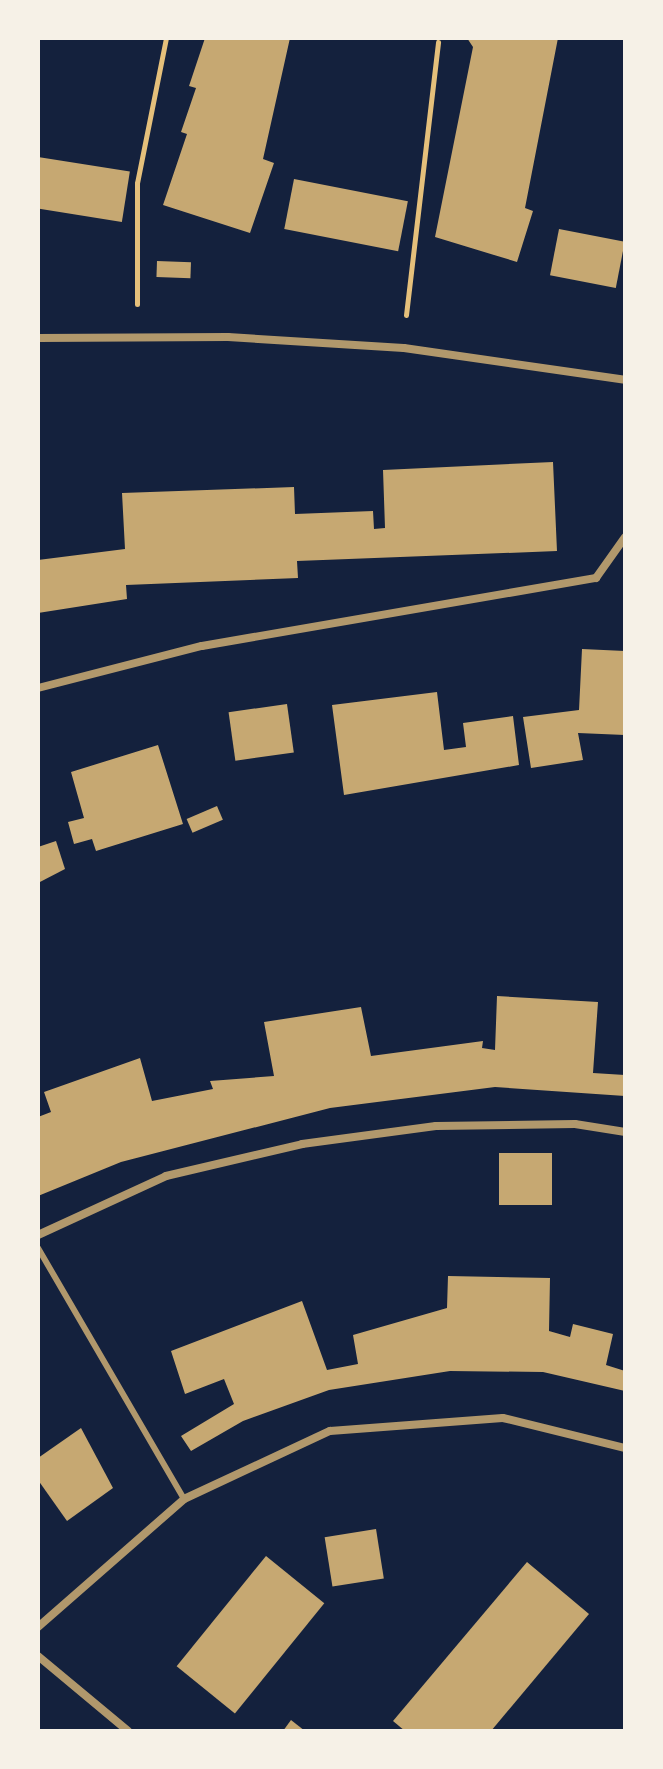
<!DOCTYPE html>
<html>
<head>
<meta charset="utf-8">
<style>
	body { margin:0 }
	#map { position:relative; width:663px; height:1769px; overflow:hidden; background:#14213d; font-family:Roboto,sans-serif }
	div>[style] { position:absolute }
	.building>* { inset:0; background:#c6a872; transform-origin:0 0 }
	.path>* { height:5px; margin:-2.5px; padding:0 2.5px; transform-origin:2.5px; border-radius:2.5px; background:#e5c07b }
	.service>* { height:6px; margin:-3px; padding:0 3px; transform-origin:3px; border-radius:3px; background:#b1986c }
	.minor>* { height:8px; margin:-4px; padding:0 4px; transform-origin:4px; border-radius:4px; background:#b1986c }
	span { translate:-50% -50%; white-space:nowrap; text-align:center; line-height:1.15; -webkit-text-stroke:6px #f6f1e7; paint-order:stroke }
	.frame { position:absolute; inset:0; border:40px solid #f6f1e7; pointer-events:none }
</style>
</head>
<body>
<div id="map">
	<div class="building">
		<i style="clip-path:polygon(205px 38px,290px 38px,263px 159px,274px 163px,250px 233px,163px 205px,187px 134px,181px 132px,196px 88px,189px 86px)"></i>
		<i style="clip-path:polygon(467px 38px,558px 38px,525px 208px,533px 211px,517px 262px,435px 237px,473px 47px)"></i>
		<i style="left:38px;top:157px;width:93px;height:51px;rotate:9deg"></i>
		<i style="left:294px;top:179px;width:116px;height:51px;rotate:11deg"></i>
		<i style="left:559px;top:229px;width:67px;height:47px;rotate:11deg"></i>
		<i style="left:157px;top:261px;width:34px;height:16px;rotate:2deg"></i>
		<i style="clip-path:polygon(553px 462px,557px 551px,297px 561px,298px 578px,126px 585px,127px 599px,38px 613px,38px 560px,125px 549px,122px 493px,294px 487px,295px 514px,373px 511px,374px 529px,385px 528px,383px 470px)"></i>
		<i style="clip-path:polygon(582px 649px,625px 651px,625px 735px,578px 733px,583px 760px,531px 768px,523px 717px,579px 710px)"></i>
		<i style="clip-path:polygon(437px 692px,444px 750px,466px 747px,463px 723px,513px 716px,519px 765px,344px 795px,332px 705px)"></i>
		<i style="left:287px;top:704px;width:49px;height:59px;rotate:82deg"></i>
		<i style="clip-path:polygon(158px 745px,183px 824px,96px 851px,92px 839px,74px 844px,68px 822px,84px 818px,71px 772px)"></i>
		<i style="left:217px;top:806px;width:15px;height:33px;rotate:67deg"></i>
		<i style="clip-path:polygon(56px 841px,65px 869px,38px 883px,38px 847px)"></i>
		<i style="clip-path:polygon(497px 996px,598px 1002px,593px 1073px,625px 1075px,625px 1096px,495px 1087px,330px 1108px,121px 1162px,38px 1196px,38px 1117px,51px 1112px,44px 1092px,140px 1058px,152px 1101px,213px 1089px,210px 1081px,274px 1076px,264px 1022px,361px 1007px,371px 1056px,483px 1041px,482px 1048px,495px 1050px)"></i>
		<i style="left:499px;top:1153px;width:53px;height:52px"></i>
		<i style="clip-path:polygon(448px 1276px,550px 1278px,549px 1331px,570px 1337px,573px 1324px,613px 1334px,606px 1365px,625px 1371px,625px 1391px,543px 1372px,450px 1371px,329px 1390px,243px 1421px,191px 1451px,181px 1436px,234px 1404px,224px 1379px,185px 1394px,171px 1351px,302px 1301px,327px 1370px,358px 1364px,353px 1335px,447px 1308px)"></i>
		<i style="clip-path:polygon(81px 1428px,113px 1488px,67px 1521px,38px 1480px,38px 1458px)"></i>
		<i style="left:376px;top:1529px;width:50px;height:52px;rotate:81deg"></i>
		<i style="left:266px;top:1556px;width:75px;height:142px;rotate:39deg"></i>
		<i style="clip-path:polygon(527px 1562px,589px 1614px,491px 1731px,405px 1731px,393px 1721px)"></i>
		<i style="clip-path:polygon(291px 1720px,305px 1731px,283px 1731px)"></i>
	</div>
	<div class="path">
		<i style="left:137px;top:304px;width:121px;rotate:-90deg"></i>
		<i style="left:137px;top:183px;width:148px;rotate:-78.7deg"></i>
		<i style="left:406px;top:315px;width:275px;rotate:-83.3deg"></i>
	</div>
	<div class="service">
		<i style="left:38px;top:1248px;width:290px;rotate:59.8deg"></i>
	</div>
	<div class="minor">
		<i style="left:38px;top:338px;width:190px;rotate:-0.3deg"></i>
		<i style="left:228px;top:337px;width:176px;rotate:3.6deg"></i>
		<i style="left:404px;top:348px;width:223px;rotate:8.2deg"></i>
		<i style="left:38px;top:688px;width:169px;rotate:-14.4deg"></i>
		<i style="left:202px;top:646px;width:400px;rotate:-9.8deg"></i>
		<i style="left:596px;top:578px;width:50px;rotate:-54.7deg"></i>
		<i style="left:38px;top:1235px;width:141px;rotate:-24.7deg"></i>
		<i style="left:166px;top:1176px;width:140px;rotate:-13.2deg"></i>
		<i style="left:302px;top:1144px;width:135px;rotate:-7.7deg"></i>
		<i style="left:436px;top:1126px;width:139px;rotate:-0.8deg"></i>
		<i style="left:575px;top:1124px;width:51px;rotate:9.1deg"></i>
		<i style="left:38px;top:1627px;width:194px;rotate:-41.2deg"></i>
		<i style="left:184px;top:1499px;width:161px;rotate:-25deg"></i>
		<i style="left:330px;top:1431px;width:173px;rotate:-4.3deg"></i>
		<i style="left:503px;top:1418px;width:126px;rotate:13.8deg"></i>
		<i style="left:38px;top:1656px;width:117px;rotate:39.8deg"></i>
	</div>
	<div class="frame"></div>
</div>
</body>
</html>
